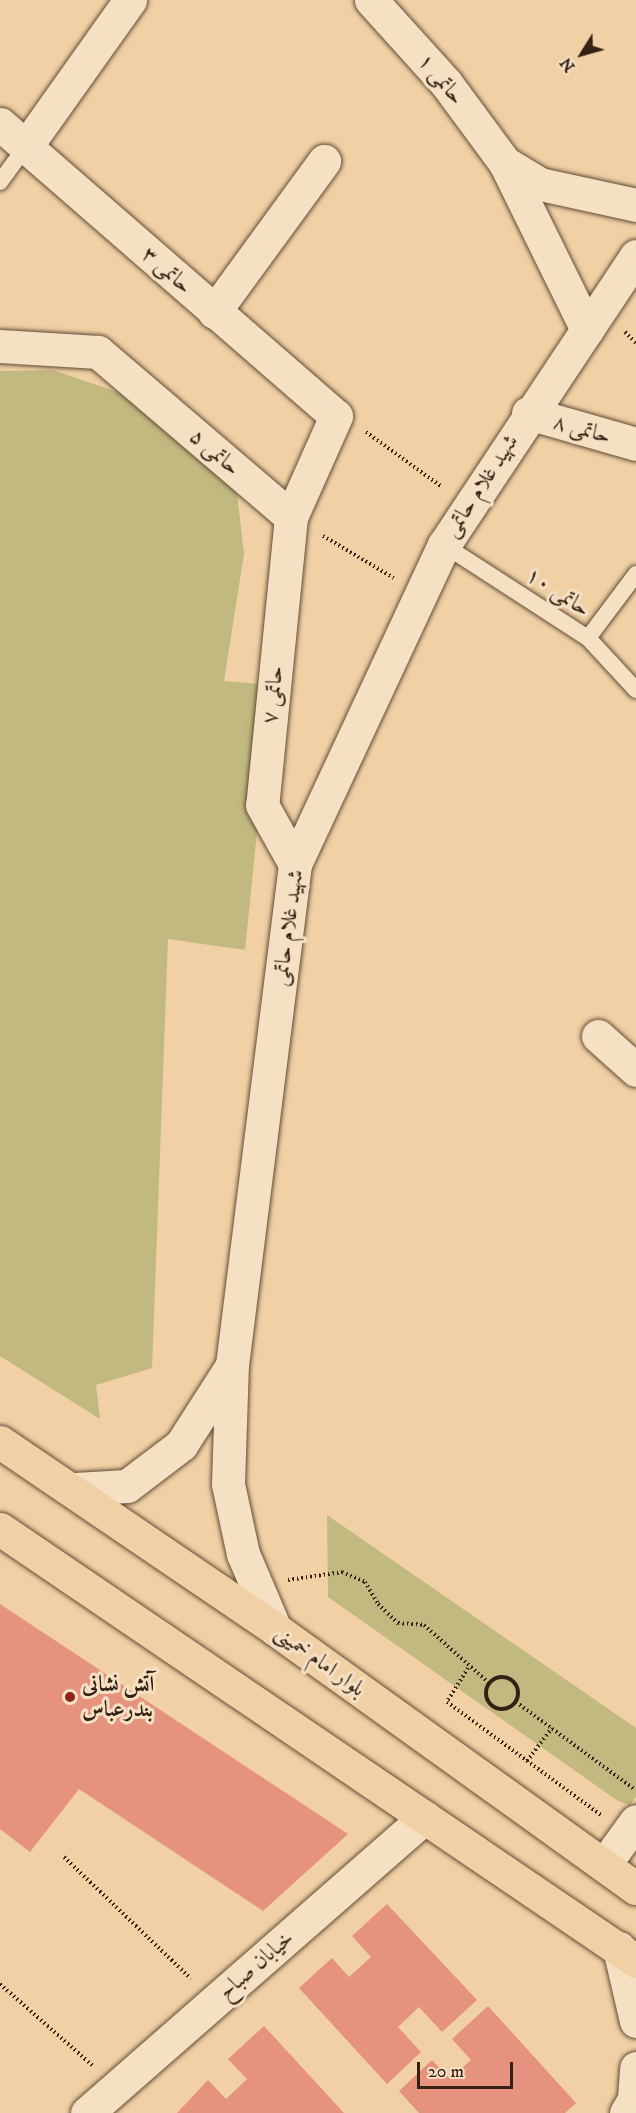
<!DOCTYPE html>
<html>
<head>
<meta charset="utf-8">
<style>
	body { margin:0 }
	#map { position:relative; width:636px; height:2113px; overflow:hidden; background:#f0d0a4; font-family:"IM FELL DW Pica",Amiri,serif }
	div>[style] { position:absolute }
	.green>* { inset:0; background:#c2b980 }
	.building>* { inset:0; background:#e5937e }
	.path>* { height:4px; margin-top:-2px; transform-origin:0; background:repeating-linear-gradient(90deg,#342114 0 1.5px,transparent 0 4.5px) }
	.path>.ring { margin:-2px; padding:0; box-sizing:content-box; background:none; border:4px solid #342114; border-radius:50% }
	.roads { filter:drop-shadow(0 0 2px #634d38) drop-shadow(0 0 2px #634d38) }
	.service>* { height:16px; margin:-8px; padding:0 8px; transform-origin:8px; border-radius:8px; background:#f5e0c4 }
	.minor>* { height:33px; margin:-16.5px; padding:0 16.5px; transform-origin:16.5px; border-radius:16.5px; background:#f5e0c4 }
	.tertiary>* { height:33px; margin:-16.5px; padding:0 16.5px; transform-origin:16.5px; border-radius:16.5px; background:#f5e0c4 }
	.primary>* { height:33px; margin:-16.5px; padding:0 16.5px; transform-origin:16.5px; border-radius:16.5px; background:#f0d0a4 }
	.dots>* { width:16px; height:16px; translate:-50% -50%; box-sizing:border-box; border:3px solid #f5e0c4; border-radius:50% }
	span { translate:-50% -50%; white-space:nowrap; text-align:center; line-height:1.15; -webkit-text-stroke:6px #f5e0c4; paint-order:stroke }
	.street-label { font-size:22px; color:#342114 }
	.poi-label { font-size:22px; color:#342114; font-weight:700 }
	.left { translate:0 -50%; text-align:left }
	.north { position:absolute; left:552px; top:24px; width:60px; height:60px; -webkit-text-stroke:4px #f5e0c4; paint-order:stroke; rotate:233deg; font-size:16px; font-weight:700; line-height:24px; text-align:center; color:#342114 }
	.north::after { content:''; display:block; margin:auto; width:21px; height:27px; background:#342114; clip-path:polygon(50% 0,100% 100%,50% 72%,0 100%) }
	.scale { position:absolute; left:417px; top:2062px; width:96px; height:27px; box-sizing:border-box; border:3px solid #342114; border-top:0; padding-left:8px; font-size:18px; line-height:21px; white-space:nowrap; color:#342114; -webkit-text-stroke:4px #f5e0c4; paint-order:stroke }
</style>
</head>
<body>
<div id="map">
	<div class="green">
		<i style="clip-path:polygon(53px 370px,126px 395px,237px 493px,244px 554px,224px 681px,272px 685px,245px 950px,168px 939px,152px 1368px,96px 1385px,100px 1419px,0 1356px,0 371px)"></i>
		<i style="clip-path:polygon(327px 1515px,636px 1728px,636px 1796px,630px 1805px,618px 1801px,328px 1597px)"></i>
	</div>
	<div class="building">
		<i style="clip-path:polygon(0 1604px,348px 1834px,263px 1911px,79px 1789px,30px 1852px,0 1829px)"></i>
		<i style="clip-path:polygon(387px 1904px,477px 2000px,442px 2032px,419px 2007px,398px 2027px,421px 2052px,387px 2084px,299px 1988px,332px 1958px,349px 1977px,371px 1957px,352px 1936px)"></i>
		<i style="clip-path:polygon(488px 2006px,576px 2103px,565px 2113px,419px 2113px,399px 2091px,432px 2060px,450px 2079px,471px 2060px,452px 2039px)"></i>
		<i style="clip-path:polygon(264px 2026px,344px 2113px,177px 2113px,208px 2080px,226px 2099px,247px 2079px,228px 2059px)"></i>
	</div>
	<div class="path">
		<i style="left:625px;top:332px;width:16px;rotate:45deg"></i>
		<i style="left:366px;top:432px;width:94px;rotate:35.9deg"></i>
		<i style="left:323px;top:536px;width:82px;rotate:30.6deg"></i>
		<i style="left:288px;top:1580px;width:55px;rotate:-8.4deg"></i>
		<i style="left:342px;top:1572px;width:25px;rotate:23deg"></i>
		<i style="left:365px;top:1582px;width:26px;rotate:59deg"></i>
		<i style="left:378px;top:1604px;width:28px;rotate:44deg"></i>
		<i style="left:398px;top:1623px;width:26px;rotate:4deg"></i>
		<i style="left:424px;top:1625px;width:87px;rotate:41.7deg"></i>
		<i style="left:468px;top:1668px;width:40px;rotate:122deg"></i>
		<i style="left:447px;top:1702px;width:192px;rotate:36.3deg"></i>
		<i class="ring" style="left:486px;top:1677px;width:28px;height:28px"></i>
		<i style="left:516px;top:1702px;width:147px;rotate:36.4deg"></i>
		<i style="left:527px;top:1761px;width:41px;rotate:-52.9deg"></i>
		<i style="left:64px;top:1857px;width:176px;rotate:43.8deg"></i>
		<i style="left:0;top:1984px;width:123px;rotate:41.4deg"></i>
	</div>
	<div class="roads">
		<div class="service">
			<i style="left:0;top:182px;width:46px;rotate:-53.9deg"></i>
			<i style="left:444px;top:545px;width:171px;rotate:32.9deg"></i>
			<i style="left:588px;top:638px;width:71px;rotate:47.3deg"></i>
			<i style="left:588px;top:638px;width:80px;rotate:-53.1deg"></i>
		</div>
		<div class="minor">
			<i style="left:371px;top:0;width:112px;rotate:47.9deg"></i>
			<i style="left:446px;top:83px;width:99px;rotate:53.6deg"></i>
			<i style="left:505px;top:163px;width:186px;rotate:63.8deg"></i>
			<i style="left:0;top:124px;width:445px;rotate:41deg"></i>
			<i style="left:336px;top:416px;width:111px;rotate:114deg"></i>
			<i style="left:291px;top:517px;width:289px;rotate:95.7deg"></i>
			<i style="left:262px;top:805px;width:68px;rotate:60.8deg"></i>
			<i style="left:27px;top:145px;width:178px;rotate:-54.6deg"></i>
			<i style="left:505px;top:163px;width:41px;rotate:31deg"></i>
			<i style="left:540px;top:184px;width:98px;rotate:12.3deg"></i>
			<i style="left:214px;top:312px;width:187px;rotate:-53.9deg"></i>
			<i style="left:0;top:346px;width:98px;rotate:3.5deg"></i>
			<i style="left:98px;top:352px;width:254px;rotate:40.5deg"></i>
			<i style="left:528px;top:413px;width:112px;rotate:16deg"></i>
			<i style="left:598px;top:1036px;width:51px;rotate:41.8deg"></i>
			<i style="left:604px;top:1865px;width:54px;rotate:-54deg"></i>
		</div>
		<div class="tertiary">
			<i style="left:75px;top:1489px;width:52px;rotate:-3.3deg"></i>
			<i style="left:127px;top:1486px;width:68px;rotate:-37.2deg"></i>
			<i style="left:181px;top:1445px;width:93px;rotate:-57.3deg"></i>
			<i style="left:275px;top:1629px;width:82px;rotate:-113.1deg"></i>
			<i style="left:243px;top:1554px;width:72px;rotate:-102.1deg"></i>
			<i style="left:228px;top:1484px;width:119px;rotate:-88.1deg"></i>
			<i style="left:232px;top:1365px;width:505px;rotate:-82.83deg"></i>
			<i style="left:295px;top:864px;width:352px;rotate:-65deg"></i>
			<i style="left:444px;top:545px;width:347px;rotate:-56.4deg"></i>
			<i style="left:619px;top:1948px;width:75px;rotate:76.9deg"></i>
			<i style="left:87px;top:2113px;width:449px;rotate:-41.2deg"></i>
			<i style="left:626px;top:2113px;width:16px;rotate:-60deg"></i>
			<i style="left:634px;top:2099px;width:31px;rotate:-86deg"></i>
		</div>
		<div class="primary">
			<i style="left:0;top:1442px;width:333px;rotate:34.2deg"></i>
			<i style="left:275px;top:1629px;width:444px;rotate:35.7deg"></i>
			<i style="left:0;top:1529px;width:769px;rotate:34.19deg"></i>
		</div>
	</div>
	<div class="dots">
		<i style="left:70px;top:1697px;background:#8f2418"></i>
	</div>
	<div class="street-label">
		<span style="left:441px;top:79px;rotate:50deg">حاتمی ۱</span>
		<span style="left:167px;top:270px;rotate:42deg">حاتمی ۳</span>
		<span style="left:582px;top:429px;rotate:16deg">حاتمی ۸</span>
		<span style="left:215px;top:452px;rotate:41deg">حاتمی ۵</span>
		<span style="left:481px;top:486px;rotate:-57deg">شهید غلام حاتمی</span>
		<span style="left:558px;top:592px;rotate:33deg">حاتمی ۱۰</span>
		<span style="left:273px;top:695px;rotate:-84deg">حاتمی ۷</span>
		<span style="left:288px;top:928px;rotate:-82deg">شهید غلام حاتمی</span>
		<span style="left:320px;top:1661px;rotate:36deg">بلوار امام خمینی</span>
		<span style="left:256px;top:1965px;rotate:-41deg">خیابان صباح</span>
	</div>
	<div class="poi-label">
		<span class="left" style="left:82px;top:1697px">آتش نشانی<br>بندرعباس</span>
	</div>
	<div class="north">N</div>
	<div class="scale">20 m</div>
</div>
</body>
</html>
